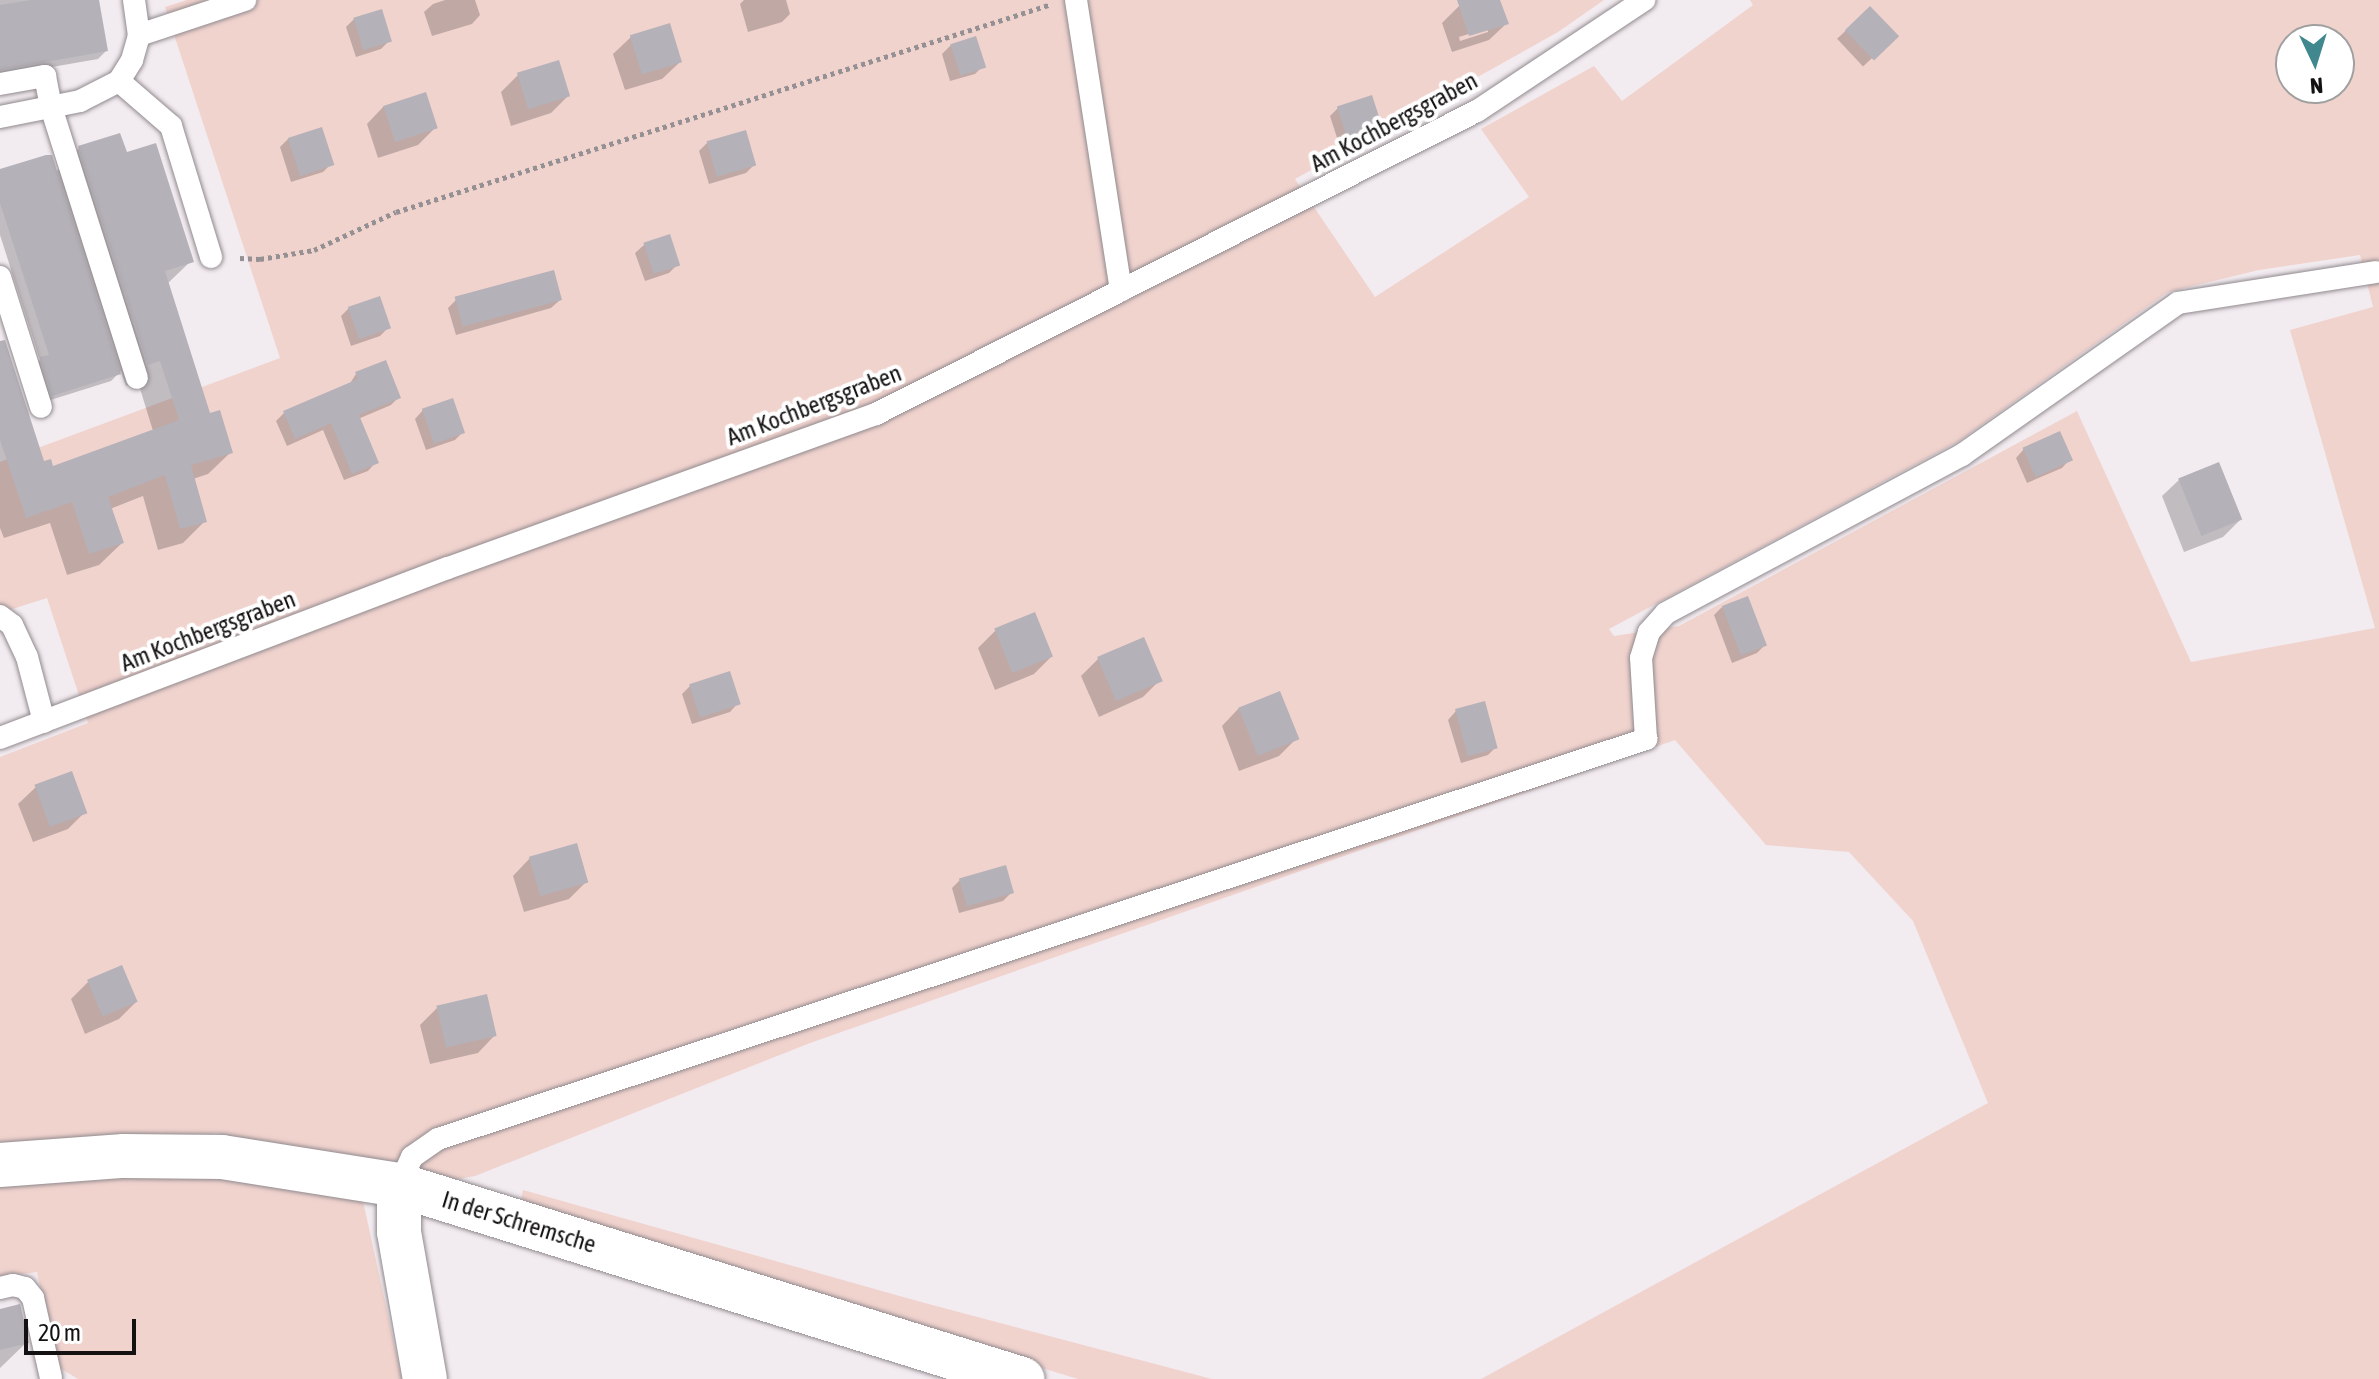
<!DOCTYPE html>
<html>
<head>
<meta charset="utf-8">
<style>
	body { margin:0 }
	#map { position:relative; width:2379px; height:1379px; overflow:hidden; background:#f2ebf0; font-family:"Asap Condensed",sans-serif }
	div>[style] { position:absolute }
	.green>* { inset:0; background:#f1d3ce }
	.shadow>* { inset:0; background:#0003; transform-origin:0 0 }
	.building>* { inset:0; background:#b5b1b8; transform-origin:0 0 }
	.path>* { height:5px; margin-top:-2.5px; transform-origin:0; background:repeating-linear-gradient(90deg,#959093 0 4px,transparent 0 8px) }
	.roads { filter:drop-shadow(0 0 2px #908a8e) drop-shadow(0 0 2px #908a8e) }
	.service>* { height:22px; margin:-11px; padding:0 11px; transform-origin:11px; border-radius:11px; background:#fff }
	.minor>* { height:44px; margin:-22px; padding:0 22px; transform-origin:22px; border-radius:22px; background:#fff }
	.tertiary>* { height:44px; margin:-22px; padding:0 22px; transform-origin:22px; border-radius:22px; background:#fff }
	span { translate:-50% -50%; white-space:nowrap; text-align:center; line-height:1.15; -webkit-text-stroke:8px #fff; paint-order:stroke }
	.street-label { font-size:24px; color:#131112 }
	.north { position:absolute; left:2275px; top:24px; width:80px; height:80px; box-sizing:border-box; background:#fff; border:2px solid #a1a0a0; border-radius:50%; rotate:176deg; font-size:22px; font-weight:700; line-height:32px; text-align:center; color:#131112 }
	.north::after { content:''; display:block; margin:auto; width:28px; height:36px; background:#40888e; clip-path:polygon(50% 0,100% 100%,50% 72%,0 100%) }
	.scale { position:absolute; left:24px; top:1319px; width:112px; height:36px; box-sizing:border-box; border:4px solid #131112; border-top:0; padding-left:10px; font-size:24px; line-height:28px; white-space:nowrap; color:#131112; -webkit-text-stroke:6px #fff; paint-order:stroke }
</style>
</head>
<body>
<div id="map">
	<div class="green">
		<i style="clip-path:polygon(evenodd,187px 0,1604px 0,1558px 32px,1295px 179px,1375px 297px,1529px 197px,1481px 129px,1594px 66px,1622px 101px,1753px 5px,1750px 0,2379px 0,2379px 1379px,1481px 1379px,1988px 1103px,1913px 921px,1849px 852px,1766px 845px,1675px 740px,810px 1043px,475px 1176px,431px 1184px,216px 1133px,0 1149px,0 757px,88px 723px,47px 598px,0 613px,0 462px,280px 358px,165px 7px,187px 0,2291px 40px,2339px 40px,2339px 88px,2291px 88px,2291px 40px,187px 0,2360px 255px,2373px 307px,2290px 330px,2375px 628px,2191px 662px,2077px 411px,1679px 626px,1614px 636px,1609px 629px,1959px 441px,2168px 292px,2259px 270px,2360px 255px)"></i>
		<i style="clip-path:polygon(121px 1171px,214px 1175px,363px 1201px,402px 1379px,78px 1379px,58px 1367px,37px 1272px,0 1277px,0 1184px)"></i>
		<i style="clip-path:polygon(523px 1190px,921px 1302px,1212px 1379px,1078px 1379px,519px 1211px)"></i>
	</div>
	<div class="shadow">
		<i style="clip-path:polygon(0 0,97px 0,106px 51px,98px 59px,0 76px)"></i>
		<i style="clip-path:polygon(445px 0,475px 0,480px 15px,472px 24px,432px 36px,424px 12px,433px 4px)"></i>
		<i style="clip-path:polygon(744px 0,786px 0,790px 14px,782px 22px,748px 32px,740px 4px)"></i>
		<i style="clip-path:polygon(evenodd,1475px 0,1498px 0,1507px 23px,1489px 40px,1452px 52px,1442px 23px,1459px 6px,1475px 0,1488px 28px,1488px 32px,1460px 41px,1459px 37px,1488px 28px)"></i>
		<i style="left:1870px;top:8px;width:38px;height:45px;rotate:47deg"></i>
		<i style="clip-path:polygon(354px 19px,390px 40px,381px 49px,356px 57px,346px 27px)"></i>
		<i style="clip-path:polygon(631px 37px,680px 62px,662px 79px,625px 90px,613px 54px)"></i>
		<i style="clip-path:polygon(951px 45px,983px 66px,975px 74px,950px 81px,942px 54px)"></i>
		<i style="clip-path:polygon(518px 75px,568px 96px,551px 113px,511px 126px,501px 92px)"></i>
		<i style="clip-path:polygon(384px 106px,435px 128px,418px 145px,378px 158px,367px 124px)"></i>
		<i style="clip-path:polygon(1338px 108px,1380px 125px,1372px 133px,1339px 144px,1330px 116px)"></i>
		<i style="clip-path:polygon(288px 139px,331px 164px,323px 172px,291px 182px,280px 147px)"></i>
		<i style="clip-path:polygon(707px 143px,754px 165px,746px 173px,709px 184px,699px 151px)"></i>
		<i style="clip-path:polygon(79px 148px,125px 155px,191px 261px,167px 284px,209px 416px,231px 452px,208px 474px,193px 479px,205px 521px,183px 543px,158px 550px,143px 496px,110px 509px,122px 543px,99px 565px,67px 575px,50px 523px,4px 538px,0 528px,0 367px,42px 464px,52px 468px,153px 431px,138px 382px,126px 386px,121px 371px,111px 381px,44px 402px,33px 367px,40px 360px,0 235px,0 172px,55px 173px)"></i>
		<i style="clip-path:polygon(644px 245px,677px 265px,669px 273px,645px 281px,635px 253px)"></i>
		<i style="clip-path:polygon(456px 300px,560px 300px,551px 308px,456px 335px,448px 308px)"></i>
		<i style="clip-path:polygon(349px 308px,389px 327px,380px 336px,351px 346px,341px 316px)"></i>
		<i style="clip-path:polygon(356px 374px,399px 397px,391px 405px,358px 419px,376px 462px,368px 471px,344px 480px,323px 430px,287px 446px,276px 421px,284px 413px,349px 385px)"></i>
		<i style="clip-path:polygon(423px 410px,463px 432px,455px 440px,426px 450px,415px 419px)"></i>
		<i style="clip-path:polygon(2024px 449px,2070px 459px,2062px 468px,2027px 483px,2016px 458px)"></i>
		<i style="clip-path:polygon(2180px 479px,2240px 520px,2223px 537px,2184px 552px,2162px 496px)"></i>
		<i style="clip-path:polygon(1722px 607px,1765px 645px,1757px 653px,1732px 663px,1714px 615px)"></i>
		<i style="clip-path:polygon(995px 631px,1051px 657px,1034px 674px,995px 690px,978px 648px)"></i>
		<i style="clip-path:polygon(1098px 659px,1160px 680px,1143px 697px,1099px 717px,1081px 676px)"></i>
		<i style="clip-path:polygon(690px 686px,738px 703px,730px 712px,692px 724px,682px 694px)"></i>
		<i style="clip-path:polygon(1239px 708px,1296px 739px,1279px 756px,1239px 771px,1222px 726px)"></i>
		<i style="clip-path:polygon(1456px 711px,1496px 747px,1488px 755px,1461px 763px,1448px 720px)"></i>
		<i style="clip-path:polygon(36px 787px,85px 812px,68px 829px,33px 842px,18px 804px)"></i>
		<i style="clip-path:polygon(530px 858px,586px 882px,569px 899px,524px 912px,513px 876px)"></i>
		<i style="clip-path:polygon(960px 880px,1011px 893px,1003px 901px,959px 913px,952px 888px)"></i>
		<i style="clip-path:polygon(88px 982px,136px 1002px,119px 1019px,85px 1034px,71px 999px)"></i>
		<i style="clip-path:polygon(437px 1008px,495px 1035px,478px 1053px,430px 1064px,420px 1025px)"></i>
		<i style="clip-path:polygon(0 1311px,27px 1342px,0 1368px)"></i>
	</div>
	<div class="building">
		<i style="clip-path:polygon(31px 0,99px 0,108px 51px,0 70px,0 5px)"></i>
		<i style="clip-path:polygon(1457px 0,1500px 0,1509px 24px,1469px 36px)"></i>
		<i style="left:1870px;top:6px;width:42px;height:35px;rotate:46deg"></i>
		<i style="left:382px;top:9px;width:34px;height:30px;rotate:73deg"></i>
		<i style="left:670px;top:23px;width:41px;height:42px;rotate:73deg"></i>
		<i style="left:976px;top:36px;width:33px;height:27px;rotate:72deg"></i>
		<i style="left:559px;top:60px;width:38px;height:44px;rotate:73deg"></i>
		<i style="left:426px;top:92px;width:38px;height:45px;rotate:72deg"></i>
		<i style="left:1372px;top:95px;width:32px;height:37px;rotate:72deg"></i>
		<i style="left:322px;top:127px;width:40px;height:36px;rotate:72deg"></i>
		<i style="left:746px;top:130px;width:37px;height:41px;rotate:74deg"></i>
		<i style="clip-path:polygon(120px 133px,127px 152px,156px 143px,194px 262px,165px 271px,210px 413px,220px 410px,233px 453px,191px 465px,207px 522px,180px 529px,165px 475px,108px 497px,124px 543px,89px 554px,72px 502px,26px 518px,0 440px,0 341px,5px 340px,44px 461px,51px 459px,53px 466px,179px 420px,160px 361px,148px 365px,78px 146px)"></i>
		<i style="clip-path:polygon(46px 155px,52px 155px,121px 374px,52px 396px,40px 357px,49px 355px,0 203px,0 169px)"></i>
		<i style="left:670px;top:234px;width:33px;height:28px;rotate:72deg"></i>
		<i style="left:554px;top:270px;width:31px;height:103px;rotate:75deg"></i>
		<i style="left:380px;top:296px;width:34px;height:34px;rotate:71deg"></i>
		<i style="clip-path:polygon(386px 360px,401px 398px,359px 415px,379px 463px,352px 474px,331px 423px,295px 439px,283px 411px,358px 379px,355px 372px)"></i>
		<i style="left:453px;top:398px;width:37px;height:33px;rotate:71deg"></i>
		<i style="left:2060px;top:431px;width:32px;height:41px;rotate:66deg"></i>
		<i style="left:2219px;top:462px;width:62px;height:44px;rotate:68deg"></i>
		<i style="left:1748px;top:596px;width:53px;height:28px;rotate:69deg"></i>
		<i style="left:1035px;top:612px;width:48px;height:44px;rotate:68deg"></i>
		<i style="left:1144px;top:637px;width:48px;height:51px;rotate:67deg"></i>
		<i style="left:730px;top:671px;width:35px;height:43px;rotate:72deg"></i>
		<i style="left:1280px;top:691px;width:52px;height:45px;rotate:68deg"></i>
		<i style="left:1485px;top:701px;width:49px;height:31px;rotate:75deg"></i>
		<i style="left:72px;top:771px;width:45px;height:40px;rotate:70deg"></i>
		<i style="left:577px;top:843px;width:41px;height:50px;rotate:74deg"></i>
		<i style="left:1006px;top:865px;width:29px;height:49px;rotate:74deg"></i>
		<i style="left:122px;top:965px;width:40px;height:38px;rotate:67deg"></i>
		<i style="left:487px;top:994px;width:43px;height:52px;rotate:77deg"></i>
		<i style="clip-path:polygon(20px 1304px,29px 1343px,0 1350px,0 1309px)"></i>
	</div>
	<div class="path">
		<i style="left:240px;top:258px;width:20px;rotate:3deg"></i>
		<i style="left:260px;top:259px;width:55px;rotate:-9.5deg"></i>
		<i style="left:314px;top:250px;width:90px;rotate:-24.9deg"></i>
		<i style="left:396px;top:212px;width:685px;rotate:-17.59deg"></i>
	</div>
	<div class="roads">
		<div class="service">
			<i style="left:134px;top:0;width:35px;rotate:82deg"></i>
			<i style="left:1076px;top:0;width:294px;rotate:81.2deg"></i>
			<i style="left:119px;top:81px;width:69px;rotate:40.9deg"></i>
			<i style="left:171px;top:126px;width:137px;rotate:73deg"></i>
			<i style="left:0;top:84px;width:46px;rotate:-10.1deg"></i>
			<i style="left:45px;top:76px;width:32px;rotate:79deg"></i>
			<i style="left:51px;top:107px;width:284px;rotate:72.4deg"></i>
			<i style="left:0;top:117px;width:82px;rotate:-11.3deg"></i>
			<i style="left:80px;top:101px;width:44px;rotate:-27.1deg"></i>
			<i style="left:119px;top:81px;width:25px;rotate:-58deg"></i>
			<i style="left:132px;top:60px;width:26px;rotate:-74deg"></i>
			<i style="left:139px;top:35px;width:112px;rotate:-18.3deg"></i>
			<i style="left:0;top:277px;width:136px;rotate:72.5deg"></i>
			<i style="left:0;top:616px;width:15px;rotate:37deg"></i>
			<i style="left:12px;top:625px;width:35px;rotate:65deg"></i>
			<i style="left:27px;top:657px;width:67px;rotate:75.3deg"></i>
			<i style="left:0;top:738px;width:479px;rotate:-20.8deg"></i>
			<i style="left:448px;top:568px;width:455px;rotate:-19.8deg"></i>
			<i style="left:876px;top:414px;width:673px;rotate:-26.76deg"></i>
			<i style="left:1477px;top:111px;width:201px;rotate:-33.6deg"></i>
			<i style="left:399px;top:1185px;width:31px;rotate:-65deg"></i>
			<i style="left:412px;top:1157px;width:32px;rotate:-35deg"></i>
			<i style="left:438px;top:1139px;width:1273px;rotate:-18.32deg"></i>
			<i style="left:1646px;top:739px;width:81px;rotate:-93.5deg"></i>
			<i style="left:1641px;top:658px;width:27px;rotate:-73deg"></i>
			<i style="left:1649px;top:632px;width:25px;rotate:-48deg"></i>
			<i style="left:1666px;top:613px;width:336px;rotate:-28.1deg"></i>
			<i style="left:1962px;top:455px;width:264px;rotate:-35.1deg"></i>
			<i style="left:2178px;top:303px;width:200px;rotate:-8.9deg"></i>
			<i style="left:0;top:1288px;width:13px;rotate:-13deg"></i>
			<i style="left:13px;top:1285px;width:12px;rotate:14deg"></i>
			<i style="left:25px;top:1288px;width:13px;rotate:51deg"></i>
			<i style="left:33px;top:1298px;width:82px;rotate:77.3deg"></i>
		</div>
		<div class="minor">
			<i style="left:399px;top:1185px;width:47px;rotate:90deg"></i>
			<i style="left:399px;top:1232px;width:149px;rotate:80deg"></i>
		</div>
		<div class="tertiary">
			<i style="left:0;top:1165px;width:124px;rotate:-4.2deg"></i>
			<i style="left:124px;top:1156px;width:98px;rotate:0.6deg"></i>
			<i style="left:222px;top:1157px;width:179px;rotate:9deg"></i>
			<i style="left:399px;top:1185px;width:653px;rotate:17.3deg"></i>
		</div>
	</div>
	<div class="street-label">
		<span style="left:1394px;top:122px;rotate:-28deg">Am Kochbergsgraben</span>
		<span style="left:814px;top:405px;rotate:-21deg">Am Kochbergsgraben</span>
		<span style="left:208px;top:631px;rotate:-21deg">Am Kochbergsgraben</span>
		<span style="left:519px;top:1222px;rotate:17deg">In der Schremsche</span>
	</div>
	<div class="north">N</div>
	<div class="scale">20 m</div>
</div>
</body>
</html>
